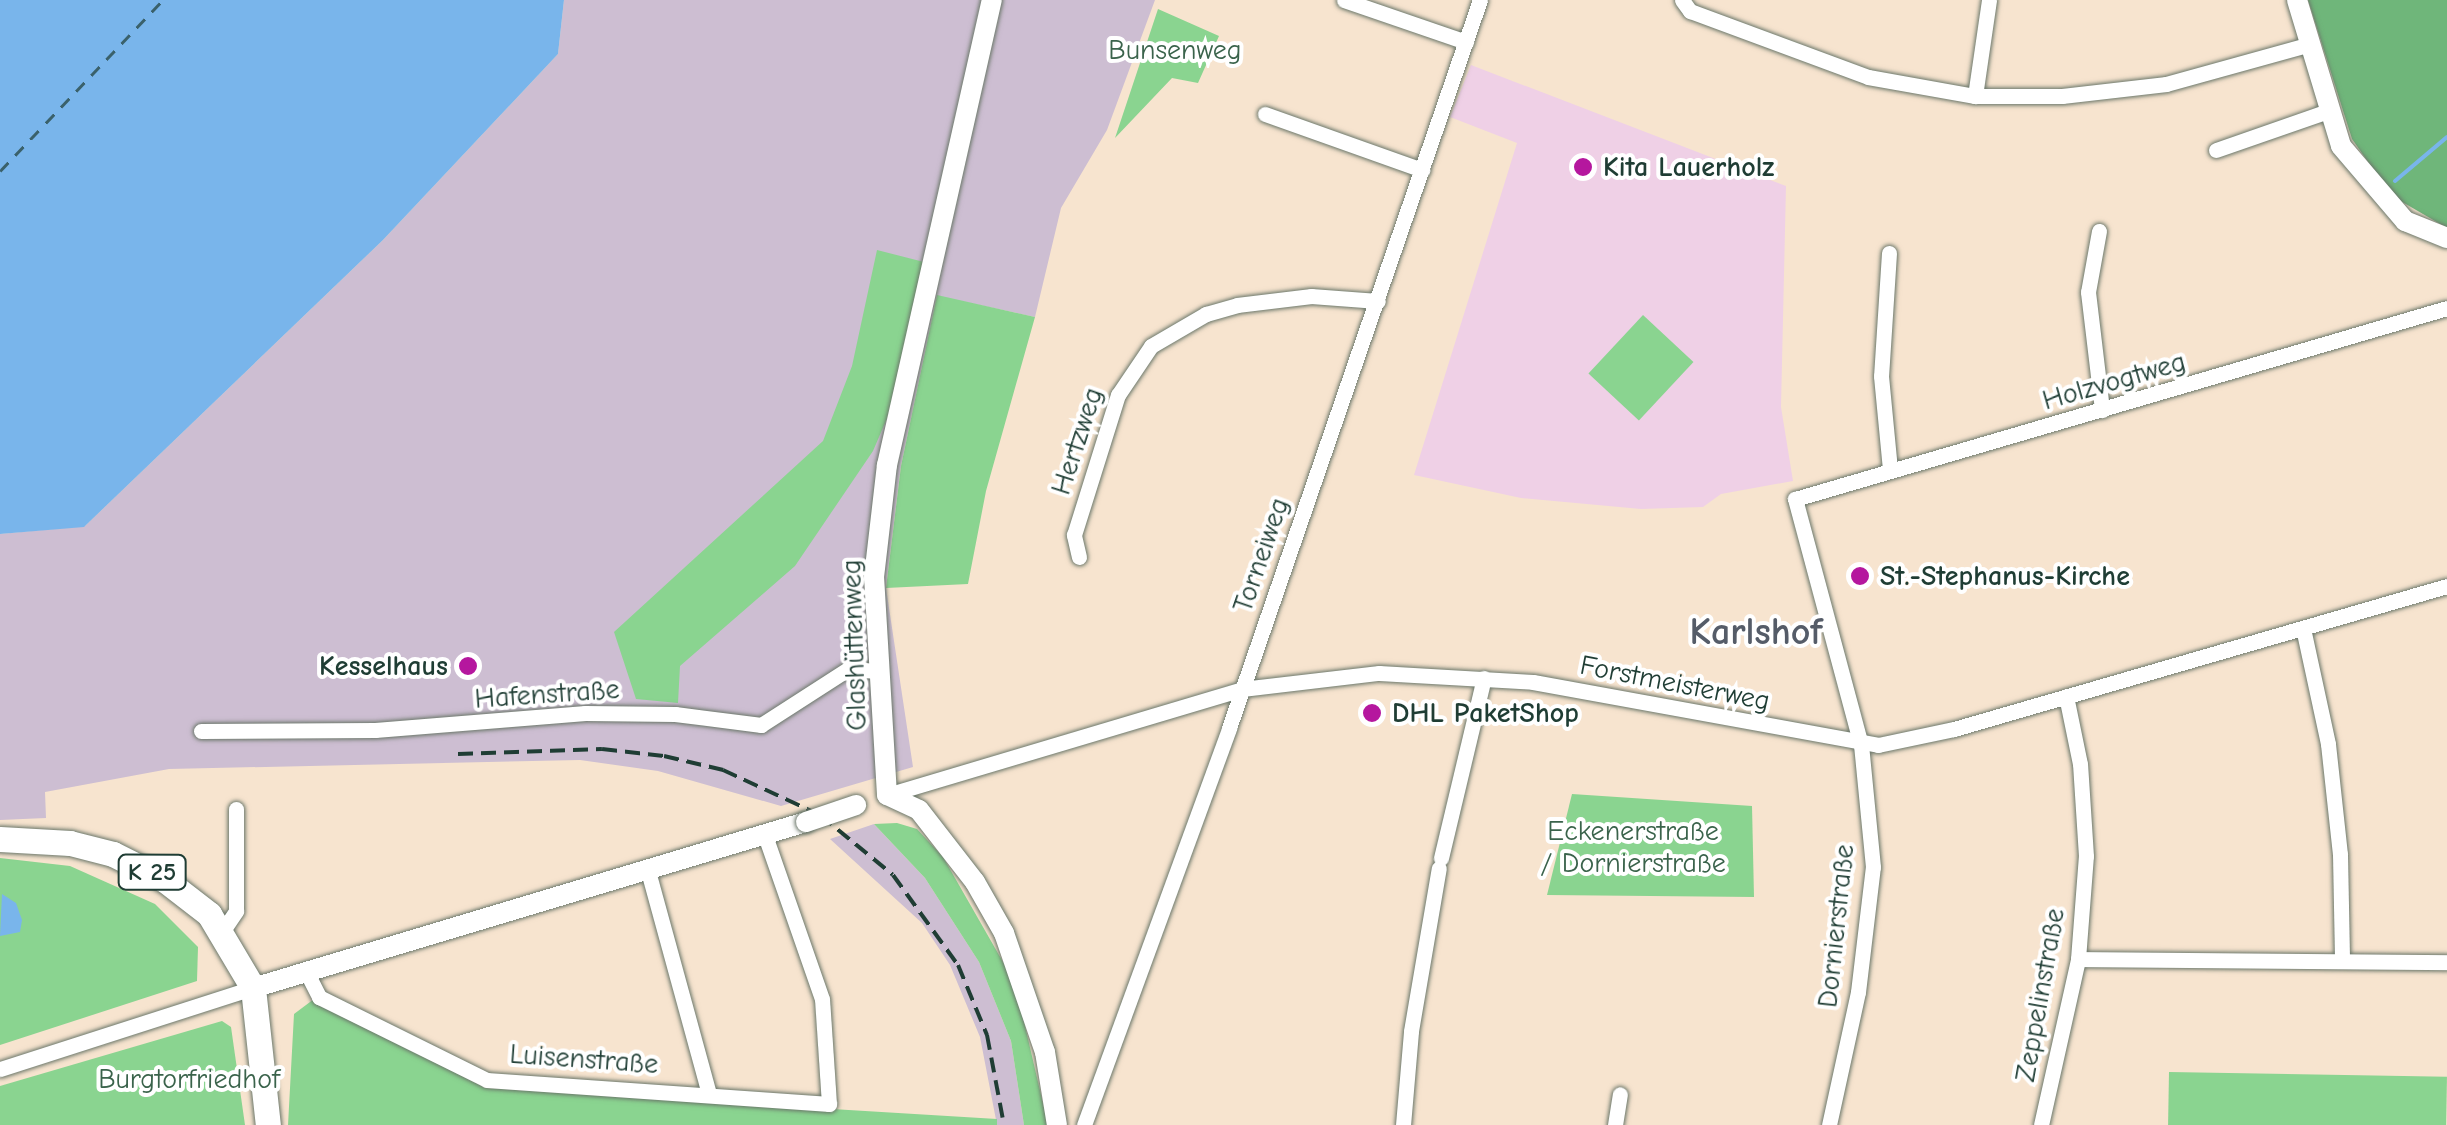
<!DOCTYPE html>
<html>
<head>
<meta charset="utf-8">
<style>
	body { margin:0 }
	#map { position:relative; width:2447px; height:1125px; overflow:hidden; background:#f7e4cf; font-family:"Comic Neue",sans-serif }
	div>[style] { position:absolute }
	.built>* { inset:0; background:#efd0e6 }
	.industrial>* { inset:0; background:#cdbed2 }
	.green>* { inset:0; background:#8ad490; transform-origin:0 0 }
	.forest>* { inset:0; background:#6fb67a }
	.water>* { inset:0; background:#79b5eb }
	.stream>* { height:4px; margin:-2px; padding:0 2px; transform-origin:2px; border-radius:2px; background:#79b5eb }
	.ferry>* { height:2.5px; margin-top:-1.25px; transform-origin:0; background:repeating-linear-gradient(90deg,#3a616b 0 12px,transparent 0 22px) }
	.roads { filter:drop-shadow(0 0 2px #6b776a) drop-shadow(0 0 2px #6b776a) }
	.minor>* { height:15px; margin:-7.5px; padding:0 7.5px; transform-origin:7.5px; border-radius:7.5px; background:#fff }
	.tertiary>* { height:20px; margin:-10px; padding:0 10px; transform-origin:10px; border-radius:10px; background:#fff }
	.primary>* { height:25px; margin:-12.5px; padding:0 12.5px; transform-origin:12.5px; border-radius:12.5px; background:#fff }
	.rail>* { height:4px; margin-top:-2px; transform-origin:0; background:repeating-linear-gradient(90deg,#1f3d34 0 15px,transparent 0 23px) }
	.bridges { filter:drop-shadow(0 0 2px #6b776a) drop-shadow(0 0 2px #6b776a) }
	.tertiary-bridge>* { height:20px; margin:-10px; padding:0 10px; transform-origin:10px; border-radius:10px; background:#fff }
	.dots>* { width:28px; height:28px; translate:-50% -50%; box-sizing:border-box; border:5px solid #fff; border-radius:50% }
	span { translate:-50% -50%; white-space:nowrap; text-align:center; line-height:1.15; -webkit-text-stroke:8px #fff; paint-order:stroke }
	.shield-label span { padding:2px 8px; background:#fff; border:2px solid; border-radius:8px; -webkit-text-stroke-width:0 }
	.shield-label { font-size:25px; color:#1f3d34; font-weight:700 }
	.park-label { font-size:28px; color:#3a634b }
	.poi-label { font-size:28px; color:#1f3d34; font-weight:700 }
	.left { translate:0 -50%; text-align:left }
	.right { translate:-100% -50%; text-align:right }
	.street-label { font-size:28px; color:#1f3d34 }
	.district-label { font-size:38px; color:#555c68; font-weight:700 }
</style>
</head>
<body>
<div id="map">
	<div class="built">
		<i style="clip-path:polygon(1471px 65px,1786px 186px,1781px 407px,1793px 481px,1721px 494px,1703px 507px,1641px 509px,1521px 498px,1414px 475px,1517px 143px,1450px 117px)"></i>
	</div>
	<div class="industrial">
		<i style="clip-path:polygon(564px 0,1155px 0,1107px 130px,1061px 208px,1035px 317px,937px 296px,901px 466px,886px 588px,913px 767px,781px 806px,658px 771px,580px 760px,169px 769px,45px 792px,46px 818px,0 820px,0 534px,85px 526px,383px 240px,558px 54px)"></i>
		<i style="clip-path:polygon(874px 824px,925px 878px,979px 962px,1011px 1041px,1024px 1125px,997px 1125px,980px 1037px,950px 965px,922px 923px,830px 839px)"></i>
	</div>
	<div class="green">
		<i style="clip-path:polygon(1158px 9px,1219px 36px,1198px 83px,1172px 78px,1115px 138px)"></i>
		<i style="clip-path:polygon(877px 250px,924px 262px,888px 416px,873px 451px,795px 566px,680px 666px,678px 703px,636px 699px,614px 632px,823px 441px,852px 366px)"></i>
		<i style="clip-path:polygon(937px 295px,1035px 317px,986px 491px,968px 584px,886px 588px,901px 466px)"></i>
		<i style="left:1643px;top:315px;width:69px;height:80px;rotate:43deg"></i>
		<i style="clip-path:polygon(1572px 794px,1752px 806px,1754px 897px,1547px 895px)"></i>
		<i style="clip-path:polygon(897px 823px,917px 829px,943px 857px,1015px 983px,1048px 1125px,1024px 1125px,1011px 1041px,979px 962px,925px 878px,874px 824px)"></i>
		<i style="clip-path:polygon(0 858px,70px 866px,155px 904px,198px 947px,197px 981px,0 1045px)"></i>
		<i style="clip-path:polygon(314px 999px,485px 1088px,997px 1119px,997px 1125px,288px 1125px,294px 1014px)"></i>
		<i style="clip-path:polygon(222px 1021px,231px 1027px,245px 1125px,0 1125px,0 1086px)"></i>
		<i style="left:2169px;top:1072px;width:278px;height:54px;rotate:1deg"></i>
	</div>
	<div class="forest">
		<i style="clip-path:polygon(2308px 0,2447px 0,2447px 228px,2392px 196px,2352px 139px)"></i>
	</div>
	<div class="water">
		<i style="clip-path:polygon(0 0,564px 0,558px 54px,383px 240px,84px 527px,0 534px)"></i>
		<i style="clip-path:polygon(2px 894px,16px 903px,22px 920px,20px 932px,0 936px)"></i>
	</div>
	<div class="stream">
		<i style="left:2395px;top:181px;width:68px;rotate:-40.2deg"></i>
	</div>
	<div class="ferry">
		<i style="left:0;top:171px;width:236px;rotate:-46.4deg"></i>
	</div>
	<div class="roads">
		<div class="minor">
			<i style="left:1344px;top:0;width:129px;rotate:19deg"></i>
			<i style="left:1682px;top:0;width:14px;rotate:54deg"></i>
			<i style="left:1690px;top:11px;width:190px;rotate:20.3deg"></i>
			<i style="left:1868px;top:77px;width:109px;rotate:10.1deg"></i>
			<i style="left:1975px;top:96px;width:87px"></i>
			<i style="left:2062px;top:96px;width:105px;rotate:-6.6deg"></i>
			<i style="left:2166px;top:84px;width:149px;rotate:-15.5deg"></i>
			<i style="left:1975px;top:96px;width:97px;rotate:-81.7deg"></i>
			<i style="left:1265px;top:114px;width:167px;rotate:19.6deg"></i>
			<i style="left:2216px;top:150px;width:119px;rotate:-19.2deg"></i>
			<i style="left:2099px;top:231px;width:62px;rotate:100.2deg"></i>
			<i style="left:2088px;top:292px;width:119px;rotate:83.2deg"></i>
			<i style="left:1889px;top:253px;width:123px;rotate:93.7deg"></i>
			<i style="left:1881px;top:376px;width:93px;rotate:84.5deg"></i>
			<i style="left:1079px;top:557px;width:23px;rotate:-103deg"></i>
			<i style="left:1074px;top:535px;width:147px;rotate:-72.6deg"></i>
			<i style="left:1118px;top:395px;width:59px;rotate:-56deg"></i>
			<i style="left:1151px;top:346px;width:64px;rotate:-30.2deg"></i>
			<i style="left:1206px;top:314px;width:32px;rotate:-16deg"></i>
			<i style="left:1237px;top:305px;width:75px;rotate:-6.9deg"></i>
			<i style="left:1311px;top:296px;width:67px;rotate:4.3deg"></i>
			<i style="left:2303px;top:628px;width:119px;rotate:77.8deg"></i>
			<i style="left:2328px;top:744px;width:111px;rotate:83.8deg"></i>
			<i style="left:2340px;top:854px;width:105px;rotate:88.9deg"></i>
			<i style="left:201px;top:731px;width:174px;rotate:-0.3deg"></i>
			<i style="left:375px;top:730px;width:211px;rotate:-4.6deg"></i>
			<i style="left:585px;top:713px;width:90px;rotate:0.6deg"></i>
			<i style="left:675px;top:714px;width:87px;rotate:7.3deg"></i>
			<i style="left:761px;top:725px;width:103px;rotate:-32.8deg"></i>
			<i style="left:848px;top:669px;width:30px;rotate:4deg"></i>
			<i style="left:887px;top:795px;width:370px;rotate:-16.6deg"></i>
			<i style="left:1242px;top:689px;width:138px;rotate:-6.7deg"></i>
			<i style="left:1379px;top:673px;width:154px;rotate:3.3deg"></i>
			<i style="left:1533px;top:682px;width:351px;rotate:10.3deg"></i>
			<i style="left:1878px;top:745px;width:78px;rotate:-11.9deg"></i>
			<i style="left:1954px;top:729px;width:513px;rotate:-16.18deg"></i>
			<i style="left:1441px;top:858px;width:185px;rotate:-76.6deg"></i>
			<i style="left:648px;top:871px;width:231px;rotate:74.7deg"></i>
			<i style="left:224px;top:929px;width:22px;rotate:-56deg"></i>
			<i style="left:236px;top:911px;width:102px;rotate:-90deg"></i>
			<i style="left:2078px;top:959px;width:369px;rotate:0.5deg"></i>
			<i style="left:308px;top:975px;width:25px;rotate:63deg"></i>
			<i style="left:319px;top:997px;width:187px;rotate:26.3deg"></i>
			<i style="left:487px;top:1080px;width:343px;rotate:4deg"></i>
			<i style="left:829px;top:1104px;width:105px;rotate:-93.8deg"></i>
			<i style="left:822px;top:999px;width:174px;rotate:-109.2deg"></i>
			<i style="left:0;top:1069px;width:266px;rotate:-17.8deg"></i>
			<i style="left:1084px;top:1125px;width:423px;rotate:-69.9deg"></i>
			<i style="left:1229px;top:728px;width:770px;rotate:-70.98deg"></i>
			<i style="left:1403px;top:1125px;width:94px;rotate:-85.1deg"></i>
			<i style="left:1411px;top:1031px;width:165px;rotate:-80.3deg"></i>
			<i style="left:1615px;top:1125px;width:31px;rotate:-81deg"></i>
			<i style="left:1829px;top:1125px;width:136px;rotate:-77.7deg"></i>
			<i style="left:1858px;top:992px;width:126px;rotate:-83.2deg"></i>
			<i style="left:1873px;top:867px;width:123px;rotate:-95.6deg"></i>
			<i style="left:1861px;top:745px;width:255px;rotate:-105deg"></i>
			<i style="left:1795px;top:499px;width:679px;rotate:-16.33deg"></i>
			<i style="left:2041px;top:1125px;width:170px;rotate:-77.4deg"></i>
			<i style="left:2078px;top:959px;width:103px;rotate:-85.6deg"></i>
			<i style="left:2086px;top:856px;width:92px;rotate:-93.7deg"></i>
			<i style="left:2080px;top:764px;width:69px;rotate:-101.6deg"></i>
		</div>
		<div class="tertiary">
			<i style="left:2297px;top:0;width:152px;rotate:73.2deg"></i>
			<i style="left:2341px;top:146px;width:99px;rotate:49.5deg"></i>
			<i style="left:2405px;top:221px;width:45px;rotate:22deg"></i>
			<i style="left:887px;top:795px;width:218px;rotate:-93.4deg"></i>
			<i style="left:874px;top:577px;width:113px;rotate:-83.4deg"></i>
			<i style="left:887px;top:465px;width:477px;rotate:-77.3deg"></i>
			<i style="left:887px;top:795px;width:35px;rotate:25deg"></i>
			<i style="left:919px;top:810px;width:91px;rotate:52.1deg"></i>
			<i style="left:975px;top:882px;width:59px;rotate:60.4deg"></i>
			<i style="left:1004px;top:933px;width:126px;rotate:71deg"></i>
			<i style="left:1045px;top:1052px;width:74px;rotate:80.7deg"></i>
			<i style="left:253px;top:988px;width:577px;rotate:-16.71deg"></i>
		</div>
		<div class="primary">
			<i style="left:0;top:839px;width:70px;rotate:3.3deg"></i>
			<i style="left:70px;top:843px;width:44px;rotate:14.3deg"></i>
			<i style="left:113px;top:854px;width:58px;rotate:26.6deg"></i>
			<i style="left:165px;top:880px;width:56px;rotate:37.7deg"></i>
			<i style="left:209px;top:914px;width:86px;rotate:59.3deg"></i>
			<i style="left:253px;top:988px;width:138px;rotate:83.8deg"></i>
		</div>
	</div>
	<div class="rail">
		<i style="left:458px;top:754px;width:144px;rotate:-2deg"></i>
		<i style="left:602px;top:749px;width:62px;rotate:6.4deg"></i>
		<i style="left:664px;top:756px;width:61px;rotate:13.3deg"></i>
		<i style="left:723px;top:770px;width:107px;rotate:24.9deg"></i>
		<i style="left:820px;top:815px;width:94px;rotate:39.4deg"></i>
		<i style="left:893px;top:875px;width:111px;rotate:54.2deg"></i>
		<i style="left:958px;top:965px;width:76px;rotate:67.5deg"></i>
		<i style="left:987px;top:1035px;width:92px;rotate:79.3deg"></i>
	</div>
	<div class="bridges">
		<div class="tertiary-bridge">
			<i style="left:806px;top:822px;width:53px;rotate:-18.8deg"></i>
		</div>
	</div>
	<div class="dots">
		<i style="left:1583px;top:167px;background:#b5179e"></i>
		<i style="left:1860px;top:576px;background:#b5179e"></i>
		<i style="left:468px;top:666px;background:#b5179e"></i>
		<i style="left:1372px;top:713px;background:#b5179e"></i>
	</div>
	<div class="shield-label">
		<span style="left:152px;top:872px">K 25</span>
	</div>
	<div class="park-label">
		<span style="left:1175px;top:50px">Bunsenweg</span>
		<span style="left:1633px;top:847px">Eckenerstraße<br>/ Dornierstraße</span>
		<span style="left:189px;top:1079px">Burgtorfriedhof</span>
	</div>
	<div class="poi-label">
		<span class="left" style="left:1603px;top:167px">Kita Lauerholz</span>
		<span class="left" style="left:1880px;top:576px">St.-Stephanus-Kirche</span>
		<span class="right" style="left:448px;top:666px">Kesselhaus</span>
		<span class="left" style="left:1392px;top:713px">DHL PaketShop</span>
	</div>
	<div class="street-label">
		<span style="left:2114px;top:381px;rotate:-16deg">Holzvogtweg</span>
		<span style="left:1077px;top:441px;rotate:-72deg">Hertzweg</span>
		<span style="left:1261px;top:555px;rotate:-71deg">Torneiweg</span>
		<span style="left:854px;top:645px;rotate:-92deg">Glashüttenweg</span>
		<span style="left:1675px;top:683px;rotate:11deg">Forstmeisterweg</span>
		<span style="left:547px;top:694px;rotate:-4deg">Hafenstraße</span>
		<span style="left:1836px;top:926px;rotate:-84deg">Dornierstraße</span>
		<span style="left:2040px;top:995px;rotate:-80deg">Zeppelinstraße</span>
		<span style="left:584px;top:1059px;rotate:4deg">Luisenstraße</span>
	</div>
	<div class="district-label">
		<span style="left:1756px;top:633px">Karlshof</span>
	</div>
</div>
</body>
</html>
